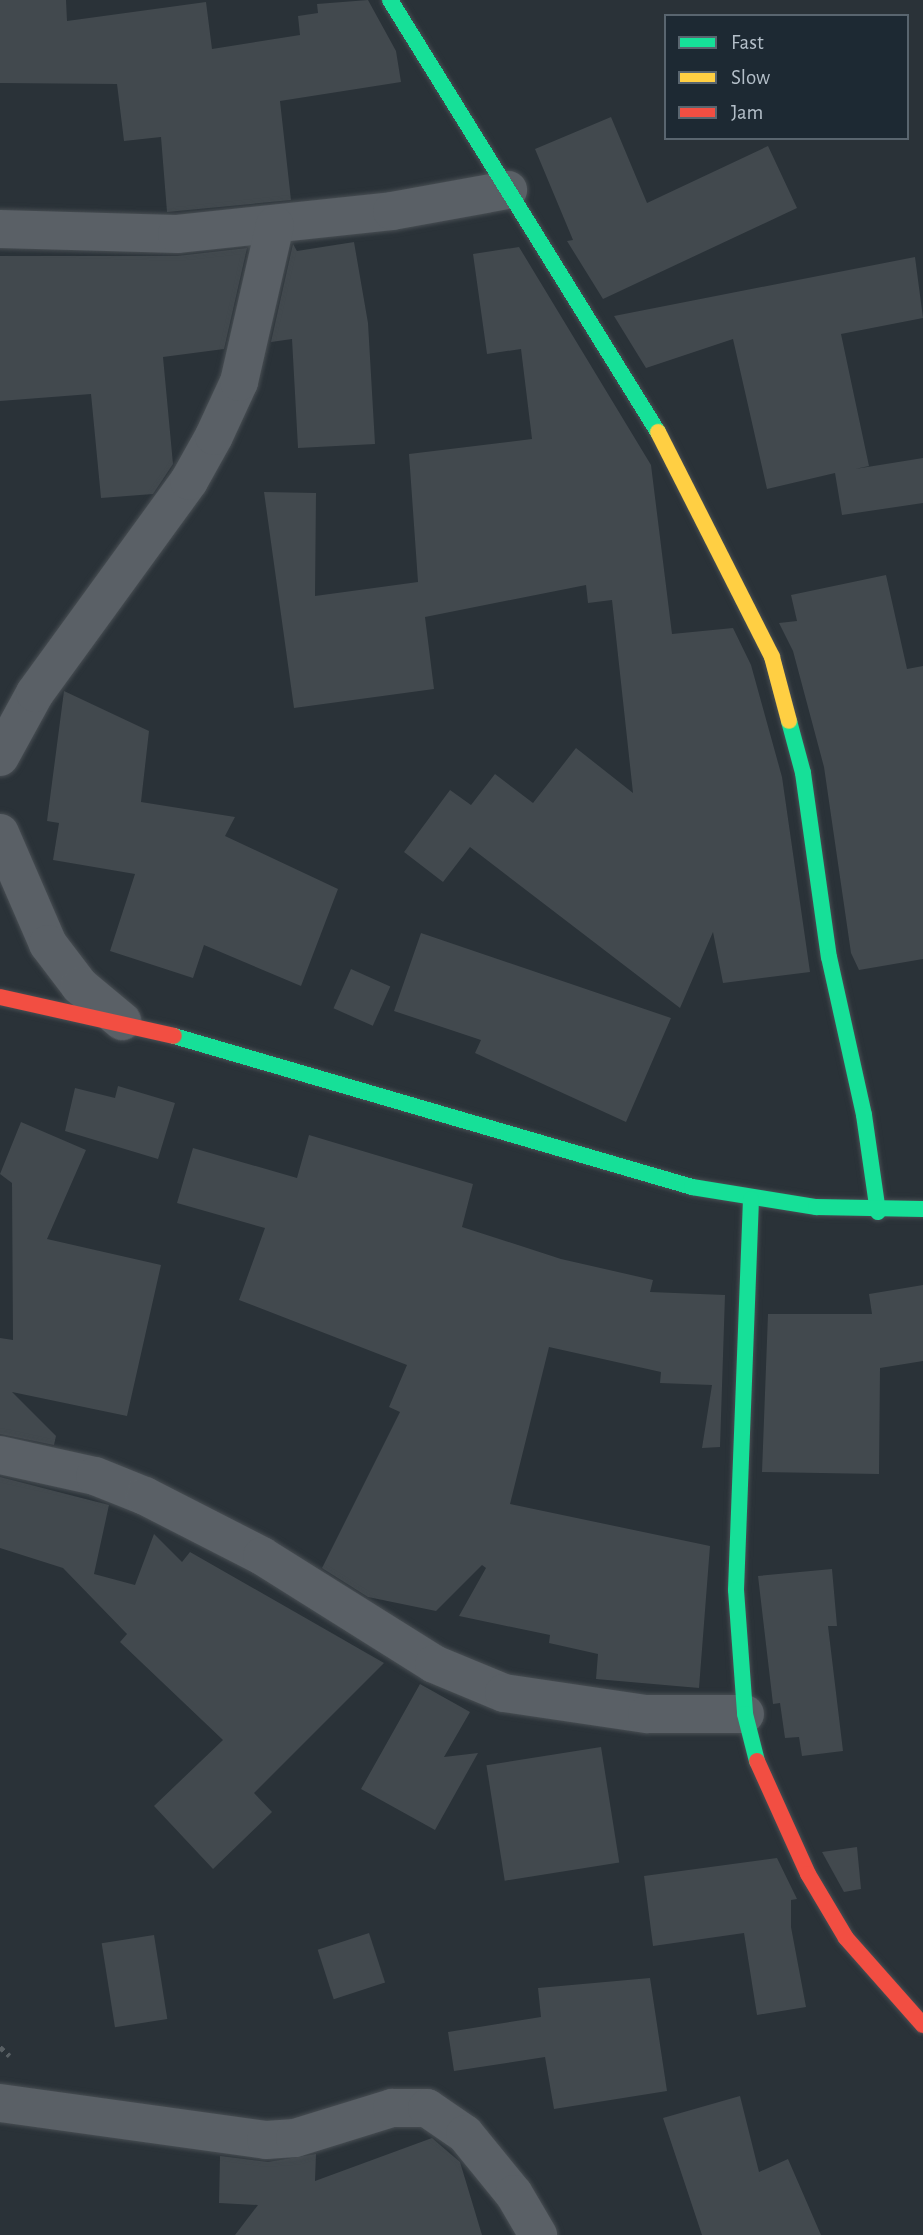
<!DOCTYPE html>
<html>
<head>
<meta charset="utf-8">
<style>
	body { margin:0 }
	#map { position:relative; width:923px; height:2235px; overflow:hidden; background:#2a3238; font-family:"Alegreya Sans",sans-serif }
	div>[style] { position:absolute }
	.building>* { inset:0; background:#42494e; transform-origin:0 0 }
	.path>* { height:4.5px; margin-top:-2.25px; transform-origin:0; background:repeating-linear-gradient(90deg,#585f63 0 5px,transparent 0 10px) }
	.roads { filter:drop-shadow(0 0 2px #484e53) drop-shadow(0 0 2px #484e53) }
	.street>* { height:38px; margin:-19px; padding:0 19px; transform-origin:19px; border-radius:19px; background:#5a6066 }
	.fast>* { height:16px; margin:-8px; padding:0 8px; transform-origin:8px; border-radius:8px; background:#16e098 }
	.slow>* { height:16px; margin:-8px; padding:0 8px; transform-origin:8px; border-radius:8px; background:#ffcf43 }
	.jam>* { height:16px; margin:-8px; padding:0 8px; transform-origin:8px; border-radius:8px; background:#f24e42 }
	span { translate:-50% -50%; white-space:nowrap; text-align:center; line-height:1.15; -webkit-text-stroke:5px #1d2933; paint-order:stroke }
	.legend { position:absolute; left:664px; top:14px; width:245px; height:126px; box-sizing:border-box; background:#1d2933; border:2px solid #59656f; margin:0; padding:9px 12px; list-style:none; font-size:21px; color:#b4bfc9 }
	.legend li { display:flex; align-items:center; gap:14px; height:35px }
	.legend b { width:35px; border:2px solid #59656f }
</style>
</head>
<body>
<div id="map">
	<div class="building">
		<i style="clip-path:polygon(0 0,66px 0,67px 21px,206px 2px,212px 49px,300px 35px,298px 16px,318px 13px,317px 4px,368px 0,396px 51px,401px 82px,280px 101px,291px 200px,167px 212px,161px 137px,124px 141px,117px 84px,0 83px)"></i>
		<i style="clip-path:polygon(611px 117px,647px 203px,768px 146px,797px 208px,603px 299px,567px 241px,573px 240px,535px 149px)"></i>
		<i style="clip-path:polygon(354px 242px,368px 323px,375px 444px,298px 448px,292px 339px,271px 342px,293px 244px,297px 251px)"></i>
		<i style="clip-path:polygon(519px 247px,651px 465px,672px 634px,733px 628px,751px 665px,782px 777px,810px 972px,723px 983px,713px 932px,680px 1008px,470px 847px,443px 882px,404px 852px,450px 790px,471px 805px,495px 774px,533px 803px,576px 748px,633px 793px,612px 600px,588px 603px,586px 585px,425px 617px,434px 689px,294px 708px,264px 492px,316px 493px,315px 596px,418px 582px,409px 454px,532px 439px,521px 349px,487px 354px,473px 254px)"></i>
		<i style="clip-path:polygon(247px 248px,224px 349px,163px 357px,173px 464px,153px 494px,101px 498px,91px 394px,0 401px,0 256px,177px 256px)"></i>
		<i style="clip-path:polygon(915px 257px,923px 318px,841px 334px,869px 466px,855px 469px,923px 458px,923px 503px,842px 515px,835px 473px,767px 489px,733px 339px,646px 368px,614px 316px)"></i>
		<i style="clip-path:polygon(886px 575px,907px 669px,923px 666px,923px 959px,859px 970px,851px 953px,824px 767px,793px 651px,779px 623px,797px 621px,791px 595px)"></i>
		<i style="clip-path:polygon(64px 691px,149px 731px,141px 802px,235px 817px,225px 836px,338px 889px,301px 986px,204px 945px,193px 978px,110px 951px,135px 874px,53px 860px,59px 823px,47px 821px)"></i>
		<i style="clip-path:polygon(421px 933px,671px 1018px,626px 1122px,475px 1053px,481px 1040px,394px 1011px)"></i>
		<i style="left:351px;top:969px;width:43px;height:43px;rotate:24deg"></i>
		<i style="clip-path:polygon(118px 1086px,175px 1103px,158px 1159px,65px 1131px,75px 1088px,115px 1098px)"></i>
		<i style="clip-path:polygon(21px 1122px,86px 1150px,47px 1239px,161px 1265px,127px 1416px,12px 1392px,56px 1436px,54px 1445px,0 1434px,0 1338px,13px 1340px,12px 1183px,0 1174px)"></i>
		<i style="clip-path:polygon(309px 1135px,473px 1184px,462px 1227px,561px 1259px,653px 1280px,650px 1292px,725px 1295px,720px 1447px,702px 1448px,712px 1385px,660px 1383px,661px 1372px,549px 1347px,510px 1504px,710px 1546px,699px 1688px,596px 1679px,598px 1654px,549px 1643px,550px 1635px,459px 1616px,486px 1568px,482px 1565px,436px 1611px,368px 1597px,322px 1568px,400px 1412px,389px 1407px,407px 1365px,239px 1300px,265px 1228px,177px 1203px,193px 1148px,297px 1178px)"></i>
		<i style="clip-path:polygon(923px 1285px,923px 1361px,880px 1368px,879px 1474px,762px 1472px,768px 1314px,872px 1314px,869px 1294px)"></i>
		<i style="clip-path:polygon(0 1477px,109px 1505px,94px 1574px,135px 1585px,154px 1534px,182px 1562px,190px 1552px,384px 1663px,254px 1793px,272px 1812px,213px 1869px,154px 1806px,223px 1740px,120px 1642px,127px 1634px,63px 1568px,0 1548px)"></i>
		<i style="clip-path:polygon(832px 1569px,837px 1626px,828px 1626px,843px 1751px,802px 1756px,799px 1737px,785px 1738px,780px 1703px,773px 1704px,758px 1576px)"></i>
		<i style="clip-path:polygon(420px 1684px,470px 1712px,444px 1757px,478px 1753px,435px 1830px,361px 1789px)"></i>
		<i style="left:601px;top:1747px;width:117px;height:116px;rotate:81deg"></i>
		<i style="clip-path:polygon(857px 1847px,861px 1889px,844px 1892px,822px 1852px)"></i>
		<i style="clip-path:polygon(777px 1858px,797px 1899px,791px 1900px,791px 1927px,806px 2007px,757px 2015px,744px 1933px,653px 1946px,644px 1876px)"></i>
		<i style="left:369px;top:1933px;width:52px;height:54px;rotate:72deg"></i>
		<i style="left:154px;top:1935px;width:85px;height:53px;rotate:81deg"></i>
		<i style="clip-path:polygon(650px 1978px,667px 2091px,554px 2109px,545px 2057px,454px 2071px,448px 2032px,541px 2017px,538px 1988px)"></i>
		<i style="clip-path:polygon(740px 2096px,759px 2172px,788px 2159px,821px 2235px,702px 2235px,663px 2118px)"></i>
		<i style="clip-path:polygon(432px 2138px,460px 2162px,482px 2235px,235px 2235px,258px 2205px,219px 2203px,220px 2156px,268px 2162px,316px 2154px,315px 2181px)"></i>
	</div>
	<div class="path">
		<i style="left:0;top:2047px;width:13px;rotate:42deg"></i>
	</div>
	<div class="roads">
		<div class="street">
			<i style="left:0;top:229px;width:177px;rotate:1.6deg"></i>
			<i style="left:177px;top:234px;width:216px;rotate:-6.1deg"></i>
			<i style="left:392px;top:211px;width:118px;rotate:-10.3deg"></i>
			<i style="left:0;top:757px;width:73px;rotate:-61.3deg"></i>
			<i style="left:35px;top:693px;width:262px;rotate:-54deg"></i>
			<i style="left:189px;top:481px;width:51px;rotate:-60.9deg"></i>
			<i style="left:214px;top:436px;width:60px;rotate:-65.2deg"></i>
			<i style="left:239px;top:382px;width:161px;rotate:-77.1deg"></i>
			<i style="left:0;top:833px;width:121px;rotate:66.6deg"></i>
			<i style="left:48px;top:944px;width:53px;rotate:52.7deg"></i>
			<i style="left:80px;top:986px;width:55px;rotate:39.8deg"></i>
			<i style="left:0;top:1455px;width:97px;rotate:12.5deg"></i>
			<i style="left:95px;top:1476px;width:54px;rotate:21.8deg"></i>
			<i style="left:145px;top:1496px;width:131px;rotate:27.1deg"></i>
			<i style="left:262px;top:1556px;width:203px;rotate:32.1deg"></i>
			<i style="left:434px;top:1664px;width:76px;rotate:22.5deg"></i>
			<i style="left:504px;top:1693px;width:145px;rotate:8.4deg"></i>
			<i style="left:647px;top:1714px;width:98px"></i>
			<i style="left:0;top:2103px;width:269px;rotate:7.9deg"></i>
			<i style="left:266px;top:2140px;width:29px;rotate:-4deg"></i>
			<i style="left:295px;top:2138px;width:102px;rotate:-17.2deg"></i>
			<i style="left:392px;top:2108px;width:35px"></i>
			<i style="left:427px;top:2108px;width:46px;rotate:34.4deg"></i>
			<i style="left:465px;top:2134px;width:77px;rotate:50.8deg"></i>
			<i style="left:514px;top:2194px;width:48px;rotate:59.7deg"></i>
		</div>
		<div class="fast">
			<i style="left:390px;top:0;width:508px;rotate:58.19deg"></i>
			<i style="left:789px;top:721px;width:54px;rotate:74.9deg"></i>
			<i style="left:803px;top:773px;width:186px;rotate:82deg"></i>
			<i style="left:829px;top:957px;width:162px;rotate:77.5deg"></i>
			<i style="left:864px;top:1115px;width:98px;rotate:81.8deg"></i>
			<i style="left:174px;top:1036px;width:540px;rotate:16.25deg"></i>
			<i style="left:692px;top:1187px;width:126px;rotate:9.2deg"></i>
			<i style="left:816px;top:1207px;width:107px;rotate:1.1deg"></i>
			<i style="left:751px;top:1199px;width:391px;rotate:92.2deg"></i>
			<i style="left:736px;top:1590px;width:124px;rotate:85.8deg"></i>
			<i style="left:745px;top:1714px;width:49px;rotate:75.7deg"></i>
		</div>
		<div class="slow">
			<i style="left:658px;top:432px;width:252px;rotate:63.1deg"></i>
			<i style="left:772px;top:657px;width:66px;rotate:75.1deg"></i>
		</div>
		<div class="jam">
			<i style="left:0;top:997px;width:178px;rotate:12.6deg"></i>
			<i style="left:757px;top:1761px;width:124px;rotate:65.7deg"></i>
			<i style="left:808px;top:1874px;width:74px;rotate:59.3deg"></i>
			<i style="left:846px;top:1938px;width:116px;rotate:48.5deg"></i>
		</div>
	</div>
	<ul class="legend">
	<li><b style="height:9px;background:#16e098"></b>Fast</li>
	<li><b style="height:9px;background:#ffcf43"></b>Slow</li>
	<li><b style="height:9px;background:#f24e42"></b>Jam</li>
	</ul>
</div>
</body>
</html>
